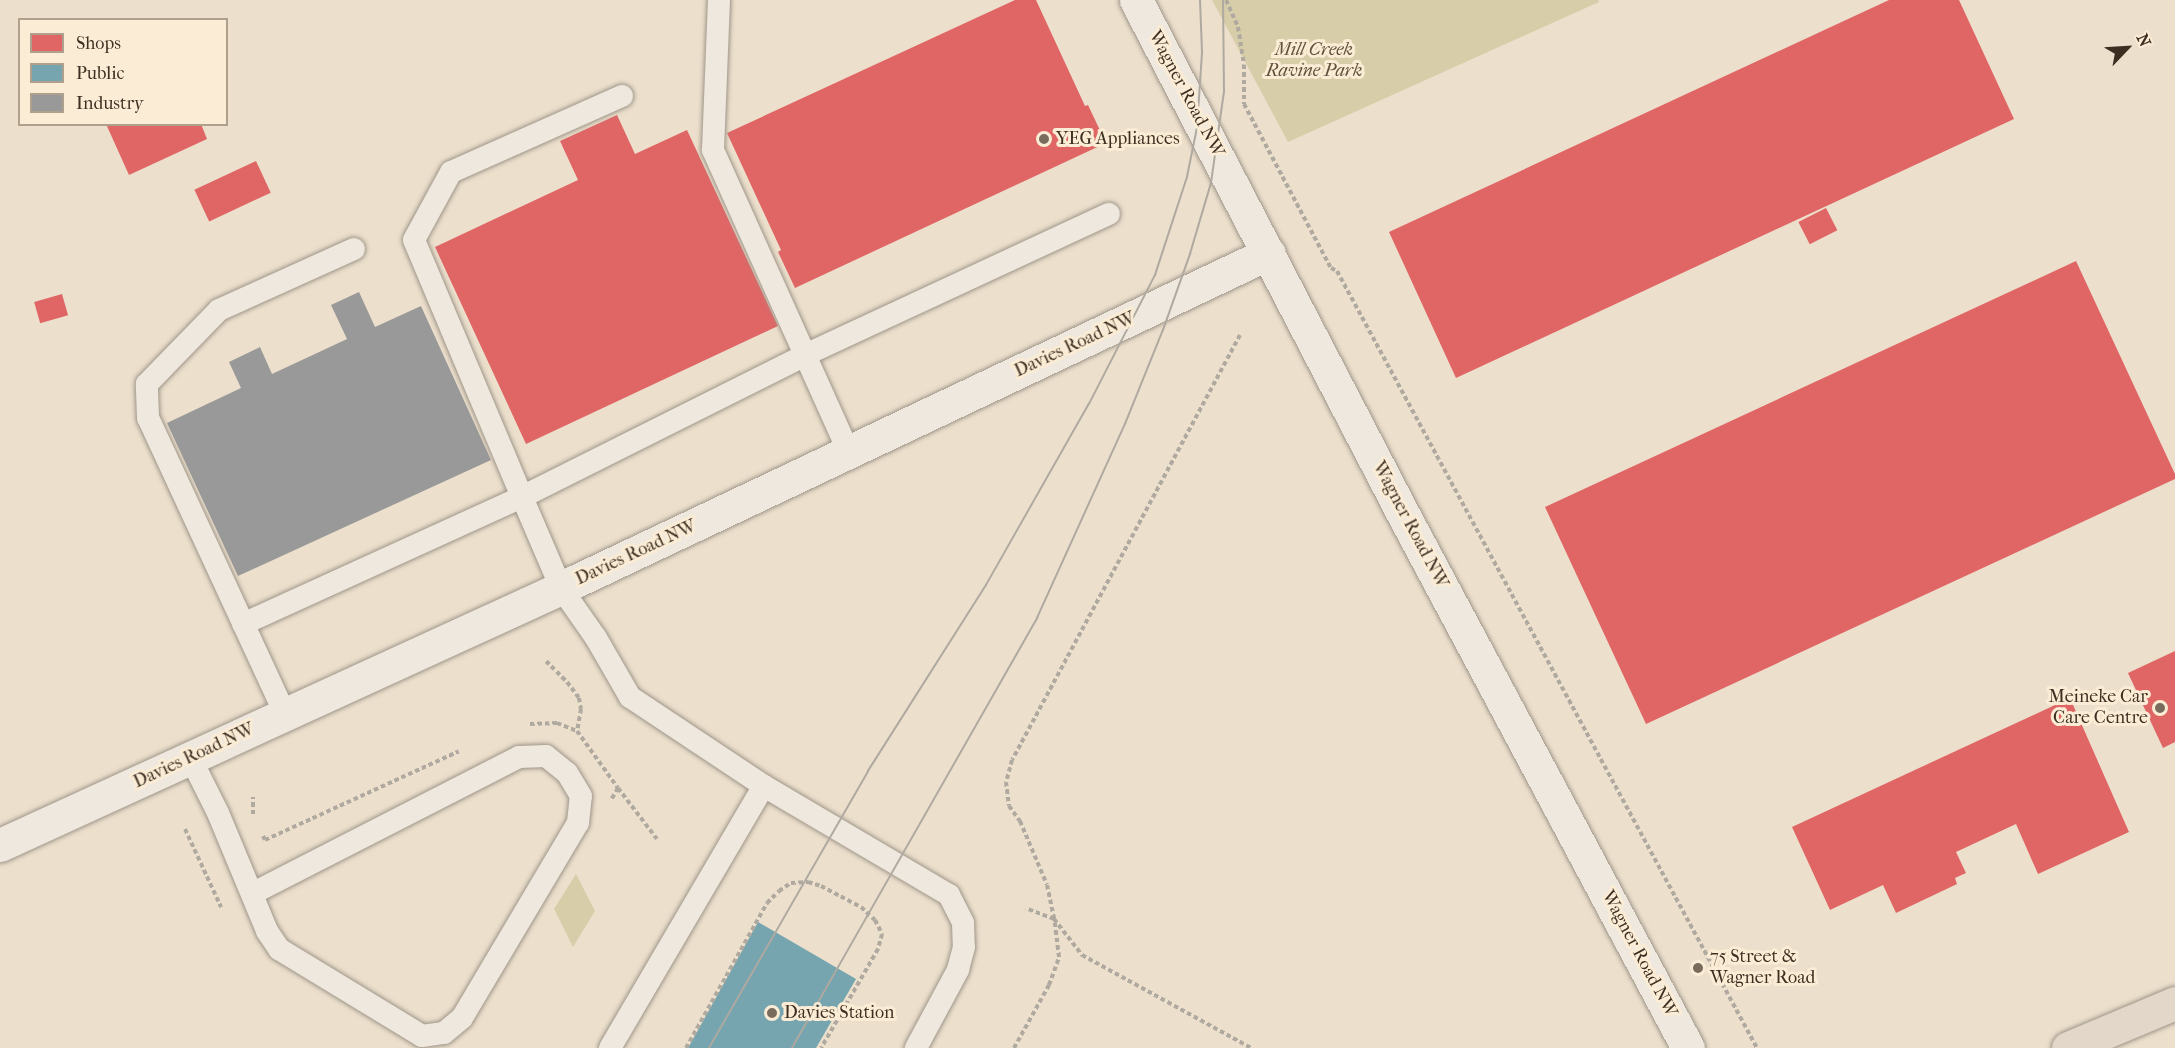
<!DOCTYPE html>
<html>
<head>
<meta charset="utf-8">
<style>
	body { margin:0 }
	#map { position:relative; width:2175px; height:1048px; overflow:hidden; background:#ecdfcc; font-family:"IM FELL French Canon",serif }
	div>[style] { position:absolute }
	.green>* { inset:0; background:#d7cea9 }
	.shops>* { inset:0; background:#e06666; transform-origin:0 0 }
	.public>* { inset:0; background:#76a5af }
	.industry>* { inset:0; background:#999 }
	.path>* { height:4px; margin-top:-2px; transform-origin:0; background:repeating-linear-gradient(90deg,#afa9a0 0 4.5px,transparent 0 7.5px) }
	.roads { filter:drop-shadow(0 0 2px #9f9689) drop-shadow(0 0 2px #9f9689) }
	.service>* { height:22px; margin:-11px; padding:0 11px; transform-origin:11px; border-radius:11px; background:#efe8de }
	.tertiary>* { height:33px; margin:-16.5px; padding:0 16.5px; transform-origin:16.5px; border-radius:16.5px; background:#efe8de }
	.primary>* { height:33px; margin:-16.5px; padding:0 16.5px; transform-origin:16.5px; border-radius:16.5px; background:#e2d7c9 }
	.tram>* { height:1.5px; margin:-0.75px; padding:0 0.75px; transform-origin:0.75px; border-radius:0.75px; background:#afa9a0 }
	.dots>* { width:16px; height:16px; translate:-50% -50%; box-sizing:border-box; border:3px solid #fbecd5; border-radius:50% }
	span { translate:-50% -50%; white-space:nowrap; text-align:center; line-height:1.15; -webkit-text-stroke:6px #fbecd5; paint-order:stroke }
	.park-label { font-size:18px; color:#5e523c; font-style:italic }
	.street-label { font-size:18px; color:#3c2e21 }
	.poi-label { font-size:18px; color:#3c2e21 }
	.left { translate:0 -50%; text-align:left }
	.right { translate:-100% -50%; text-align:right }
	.legend { position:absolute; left:18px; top:18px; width:210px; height:108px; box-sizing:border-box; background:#fbecd5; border:2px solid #afa08d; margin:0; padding:8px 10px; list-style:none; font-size:18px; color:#3c2e21 }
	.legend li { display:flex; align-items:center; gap:12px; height:30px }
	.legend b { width:30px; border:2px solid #afa08d }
	.north { position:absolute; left:2097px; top:18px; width:60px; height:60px; -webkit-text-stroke:4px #fbecd5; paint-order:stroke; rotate:65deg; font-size:16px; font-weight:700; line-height:24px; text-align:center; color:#3c2e21 }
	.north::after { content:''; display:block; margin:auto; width:21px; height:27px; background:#3c2e21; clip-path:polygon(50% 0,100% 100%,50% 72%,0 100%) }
</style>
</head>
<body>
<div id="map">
	<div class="green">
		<i style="clip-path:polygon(1212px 0,1598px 0,1599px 2px,1288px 142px)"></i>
		<i style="clip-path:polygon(576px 874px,595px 911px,573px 947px,554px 909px)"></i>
	</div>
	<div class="shops">
		<i style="clip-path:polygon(1015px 0,1036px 0,1085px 106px,1088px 105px,1106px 143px,795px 288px,778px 252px,781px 250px,727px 133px)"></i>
		<i style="clip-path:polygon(1889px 0,1959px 0,2014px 119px,1456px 378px,1389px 232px)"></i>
		<i style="clip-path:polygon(617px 115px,635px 154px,687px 130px,778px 326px,526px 444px,435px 247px,578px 180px,560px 141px)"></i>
		<i style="clip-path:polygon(106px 124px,201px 124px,207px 139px,129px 175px)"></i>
		<i style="left:256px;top:161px;width:35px;height:68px;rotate:65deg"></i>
		<i style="left:1826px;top:208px;width:25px;height:31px;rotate:63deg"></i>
		<i style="clip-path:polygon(2076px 261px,2175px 474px,2175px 479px,1646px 724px,1545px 507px)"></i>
		<i style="left:62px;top:294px;width:22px;height:29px;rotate:74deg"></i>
		<i style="clip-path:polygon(2175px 651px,2175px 742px,2163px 748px,2128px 673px)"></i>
		<i style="clip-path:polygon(2070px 698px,2129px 832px,2038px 874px,2016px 824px,1956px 852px,1966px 873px,1955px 878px,1957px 884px,1896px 913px,1883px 885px,1830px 910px,1792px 827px)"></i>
	</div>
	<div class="public">
		<i style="clip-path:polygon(758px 922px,856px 979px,816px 1048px,688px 1048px)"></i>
	</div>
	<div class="industry">
		<i style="clip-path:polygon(359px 292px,375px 327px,421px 306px,491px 460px,238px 576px,167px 423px,241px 388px,229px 362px,260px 347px,272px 374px,347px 339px,331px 305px)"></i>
	</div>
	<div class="path">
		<i style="left:1226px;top:0;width:30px;rotate:66deg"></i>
		<i style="left:1238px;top:27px;width:38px;rotate:81deg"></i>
		<i style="left:1244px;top:65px;width:39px;rotate:90deg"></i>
		<i style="left:1244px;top:104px;width:186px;rotate:62.1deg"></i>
		<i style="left:1331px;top:268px;width:7px;rotate:27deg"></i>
		<i style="left:1337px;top:271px;width:883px;rotate:61.61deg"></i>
		<i style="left:1240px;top:335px;width:482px;rotate:118.2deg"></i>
		<i style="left:1012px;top:760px;width:23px;rotate:105deg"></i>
		<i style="left:1006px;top:782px;width:24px;rotate:83deg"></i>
		<i style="left:1009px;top:806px;width:19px;rotate:54deg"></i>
		<i style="left:1020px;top:821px;width:69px;rotate:67.1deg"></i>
		<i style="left:1047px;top:885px;width:35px;rotate:78deg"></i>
		<i style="left:1054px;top:919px;width:46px;rotate:52.1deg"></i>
		<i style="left:1082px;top:955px;width:193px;rotate:28.8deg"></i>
		<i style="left:546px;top:661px;width:30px;rotate:45deg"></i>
		<i style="left:567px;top:682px;width:20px;rotate:53deg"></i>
		<i style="left:579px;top:698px;width:11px;rotate:80deg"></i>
		<i style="left:581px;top:709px;width:22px;rotate:100deg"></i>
		<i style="left:577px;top:731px;width:70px;rotate:54.3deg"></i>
		<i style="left:618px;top:788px;width:14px;rotate:120deg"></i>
		<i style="left:530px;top:724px;width:27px;rotate:-2deg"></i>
		<i style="left:557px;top:723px;width:22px;rotate:22deg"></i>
		<i style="left:618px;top:788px;width:64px;rotate:52.6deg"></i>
		<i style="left:253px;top:814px;width:17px;rotate:-90deg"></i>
		<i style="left:185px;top:829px;width:86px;rotate:65.2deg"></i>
		<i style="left:263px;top:836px;width:4px;rotate:63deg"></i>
		<i style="left:265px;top:840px;width:213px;rotate:-24.6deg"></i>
		<i style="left:686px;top:1048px;width:166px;rotate:-60.8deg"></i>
		<i style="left:767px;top:903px;width:17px;rotate:-45deg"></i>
		<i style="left:779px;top:891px;width:14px;rotate:-34deg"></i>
		<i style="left:791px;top:883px;width:17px;rotate:-3deg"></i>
		<i style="left:808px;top:882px;width:14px;rotate:17deg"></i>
		<i style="left:821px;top:886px;width:45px;rotate:27.7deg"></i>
		<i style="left:861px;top:907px;width:19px;rotate:43deg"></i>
		<i style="left:875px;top:920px;width:16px;rotate:63deg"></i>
		<i style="left:882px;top:934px;width:16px;rotate:105deg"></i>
		<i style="left:878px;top:949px;width:114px;rotate:119.9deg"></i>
		<i style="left:1014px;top:1048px;width:72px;rotate:-60.9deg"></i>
		<i style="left:1049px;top:985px;width:30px;rotate:-70deg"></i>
		<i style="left:1059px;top:957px;width:38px;rotate:-97deg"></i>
		<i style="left:1054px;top:919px;width:30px;rotate:-159deg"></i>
	</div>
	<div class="roads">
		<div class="service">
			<i style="left:719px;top:0;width:150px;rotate:92.3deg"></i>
			<i style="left:713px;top:150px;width:331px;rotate:65.8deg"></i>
			<i style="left:622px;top:96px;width:187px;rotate:156deg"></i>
			<i style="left:451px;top:172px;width:77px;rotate:118.6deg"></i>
			<i style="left:414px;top:240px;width:279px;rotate:67.2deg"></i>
			<i style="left:522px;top:497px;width:317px;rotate:-26.6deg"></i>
			<i style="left:805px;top:355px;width:335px;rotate:-24.9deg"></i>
			<i style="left:243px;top:624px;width:307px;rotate:-24.5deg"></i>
			<i style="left:522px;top:497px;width:99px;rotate:66.8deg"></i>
			<i style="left:561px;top:588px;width:61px;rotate:55deg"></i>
			<i style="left:596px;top:638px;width:68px;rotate:60deg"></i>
			<i style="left:630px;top:697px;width:161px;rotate:33.6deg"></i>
			<i style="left:764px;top:786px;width:215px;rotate:30.5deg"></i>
			<i style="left:949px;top:895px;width:31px;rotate:63deg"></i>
			<i style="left:963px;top:923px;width:24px;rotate:88deg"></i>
			<i style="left:964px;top:947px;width:24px;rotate:105deg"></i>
			<i style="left:958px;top:970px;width:89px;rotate:118.3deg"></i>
			<i style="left:285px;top:714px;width:326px;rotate:-114.8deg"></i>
			<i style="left:148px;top:418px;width:34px;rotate:-92deg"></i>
			<i style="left:147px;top:384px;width:103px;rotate:-45.8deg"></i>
			<i style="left:219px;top:310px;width:148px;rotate:-24.3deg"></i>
			<i style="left:190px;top:757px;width:63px;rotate:63.4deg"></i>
			<i style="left:218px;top:813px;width:128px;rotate:67.4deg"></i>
			<i style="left:267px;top:931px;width:22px;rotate:56deg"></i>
			<i style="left:279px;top:949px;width:167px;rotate:31.3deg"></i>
			<i style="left:422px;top:1036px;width:22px;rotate:-8deg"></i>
			<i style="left:444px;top:1033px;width:23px;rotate:-40deg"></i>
			<i style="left:462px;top:1018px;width:227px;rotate:-59.3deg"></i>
			<i style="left:578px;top:823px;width:27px;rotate:-84deg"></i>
			<i style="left:581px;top:796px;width:27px;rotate:-121deg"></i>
			<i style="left:567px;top:773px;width:27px;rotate:-141deg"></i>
			<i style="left:546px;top:756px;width:27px;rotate:178deg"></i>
			<i style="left:519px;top:757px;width:299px;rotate:152.9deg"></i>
			<i style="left:610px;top:1048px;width:304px;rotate:-59.6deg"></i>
		</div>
		<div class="tertiary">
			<i style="left:1136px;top:0;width:579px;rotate:62.55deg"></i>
			<i style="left:1403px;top:514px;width:605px;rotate:61.91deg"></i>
			<i style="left:0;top:845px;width:617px;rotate:-24.61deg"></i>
			<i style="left:561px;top:588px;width:783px;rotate:-25.32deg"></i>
		</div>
		<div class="primary">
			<i style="left:2068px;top:1048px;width:116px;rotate:-22.8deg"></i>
		</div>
	</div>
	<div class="tram">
		<i style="left:709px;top:1048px;width:319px;rotate:-60.1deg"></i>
		<i style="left:868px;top:771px;width:220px;rotate:-57.6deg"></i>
		<i style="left:986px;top:585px;width:208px;rotate:-60.4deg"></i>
		<i style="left:1089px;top:404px;width:145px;rotate:-62.9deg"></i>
		<i style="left:1155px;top:275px;width:103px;rotate:-71.9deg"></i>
		<i style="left:1187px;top:177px;width:50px;rotate:-78.5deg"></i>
		<i style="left:1197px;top:128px;width:76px;rotate:-86.2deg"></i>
		<i style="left:1202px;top:52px;width:52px;rotate:-92.2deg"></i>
		<i style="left:792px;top:1048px;width:495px;rotate:-60.3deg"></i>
		<i style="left:1037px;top:618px;width:213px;rotate:-65.6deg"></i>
		<i style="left:1125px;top:424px;width:101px;rotate:-68deg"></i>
		<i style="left:1163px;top:330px;width:81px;rotate:-70.4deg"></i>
		<i style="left:1190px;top:254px;width:74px;rotate:-73.5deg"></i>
		<i style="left:1211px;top:183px;width:92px;rotate:-81.9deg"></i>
		<i style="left:1224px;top:92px;width:92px;rotate:-90.6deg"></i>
	</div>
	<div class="dots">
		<i style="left:1044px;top:139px;background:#7a6c5d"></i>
		<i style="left:2160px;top:708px;background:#7a6c5d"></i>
		<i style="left:1698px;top:968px;background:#7a6c5d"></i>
		<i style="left:772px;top:1013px;background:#7a6c5d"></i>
	</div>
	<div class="park-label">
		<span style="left:1314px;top:61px">Mill Creek<br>Ravine Park</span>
	</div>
	<div class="street-label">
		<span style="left:1186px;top:94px;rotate:62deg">Wagner Road NW</span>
		<span style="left:1075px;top:345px;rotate:-25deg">Davies Road NW</span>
		<span style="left:1410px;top:525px;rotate:62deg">Wagner Road NW</span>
		<span style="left:636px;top:553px;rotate:-25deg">Davies Road NW</span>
		<span style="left:194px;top:756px;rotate:-25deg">Davies Road NW</span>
		<span style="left:1639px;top:954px;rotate:62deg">Wagner Road NW</span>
	</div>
	<div class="poi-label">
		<span class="left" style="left:1056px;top:139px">YEG Appliances</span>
		<span class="right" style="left:2148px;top:708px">Meineke Car<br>Care Centre</span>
		<span class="left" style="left:1710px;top:968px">75 Street &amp;<br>Wagner Road</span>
		<span class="left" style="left:784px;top:1013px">Davies Station</span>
	</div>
	<ul class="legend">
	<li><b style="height:16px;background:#e06666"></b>Shops</li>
	<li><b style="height:16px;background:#76a5af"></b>Public</li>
	<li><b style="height:16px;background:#999"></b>Industry</li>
	</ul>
	<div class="north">N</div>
</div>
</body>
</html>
